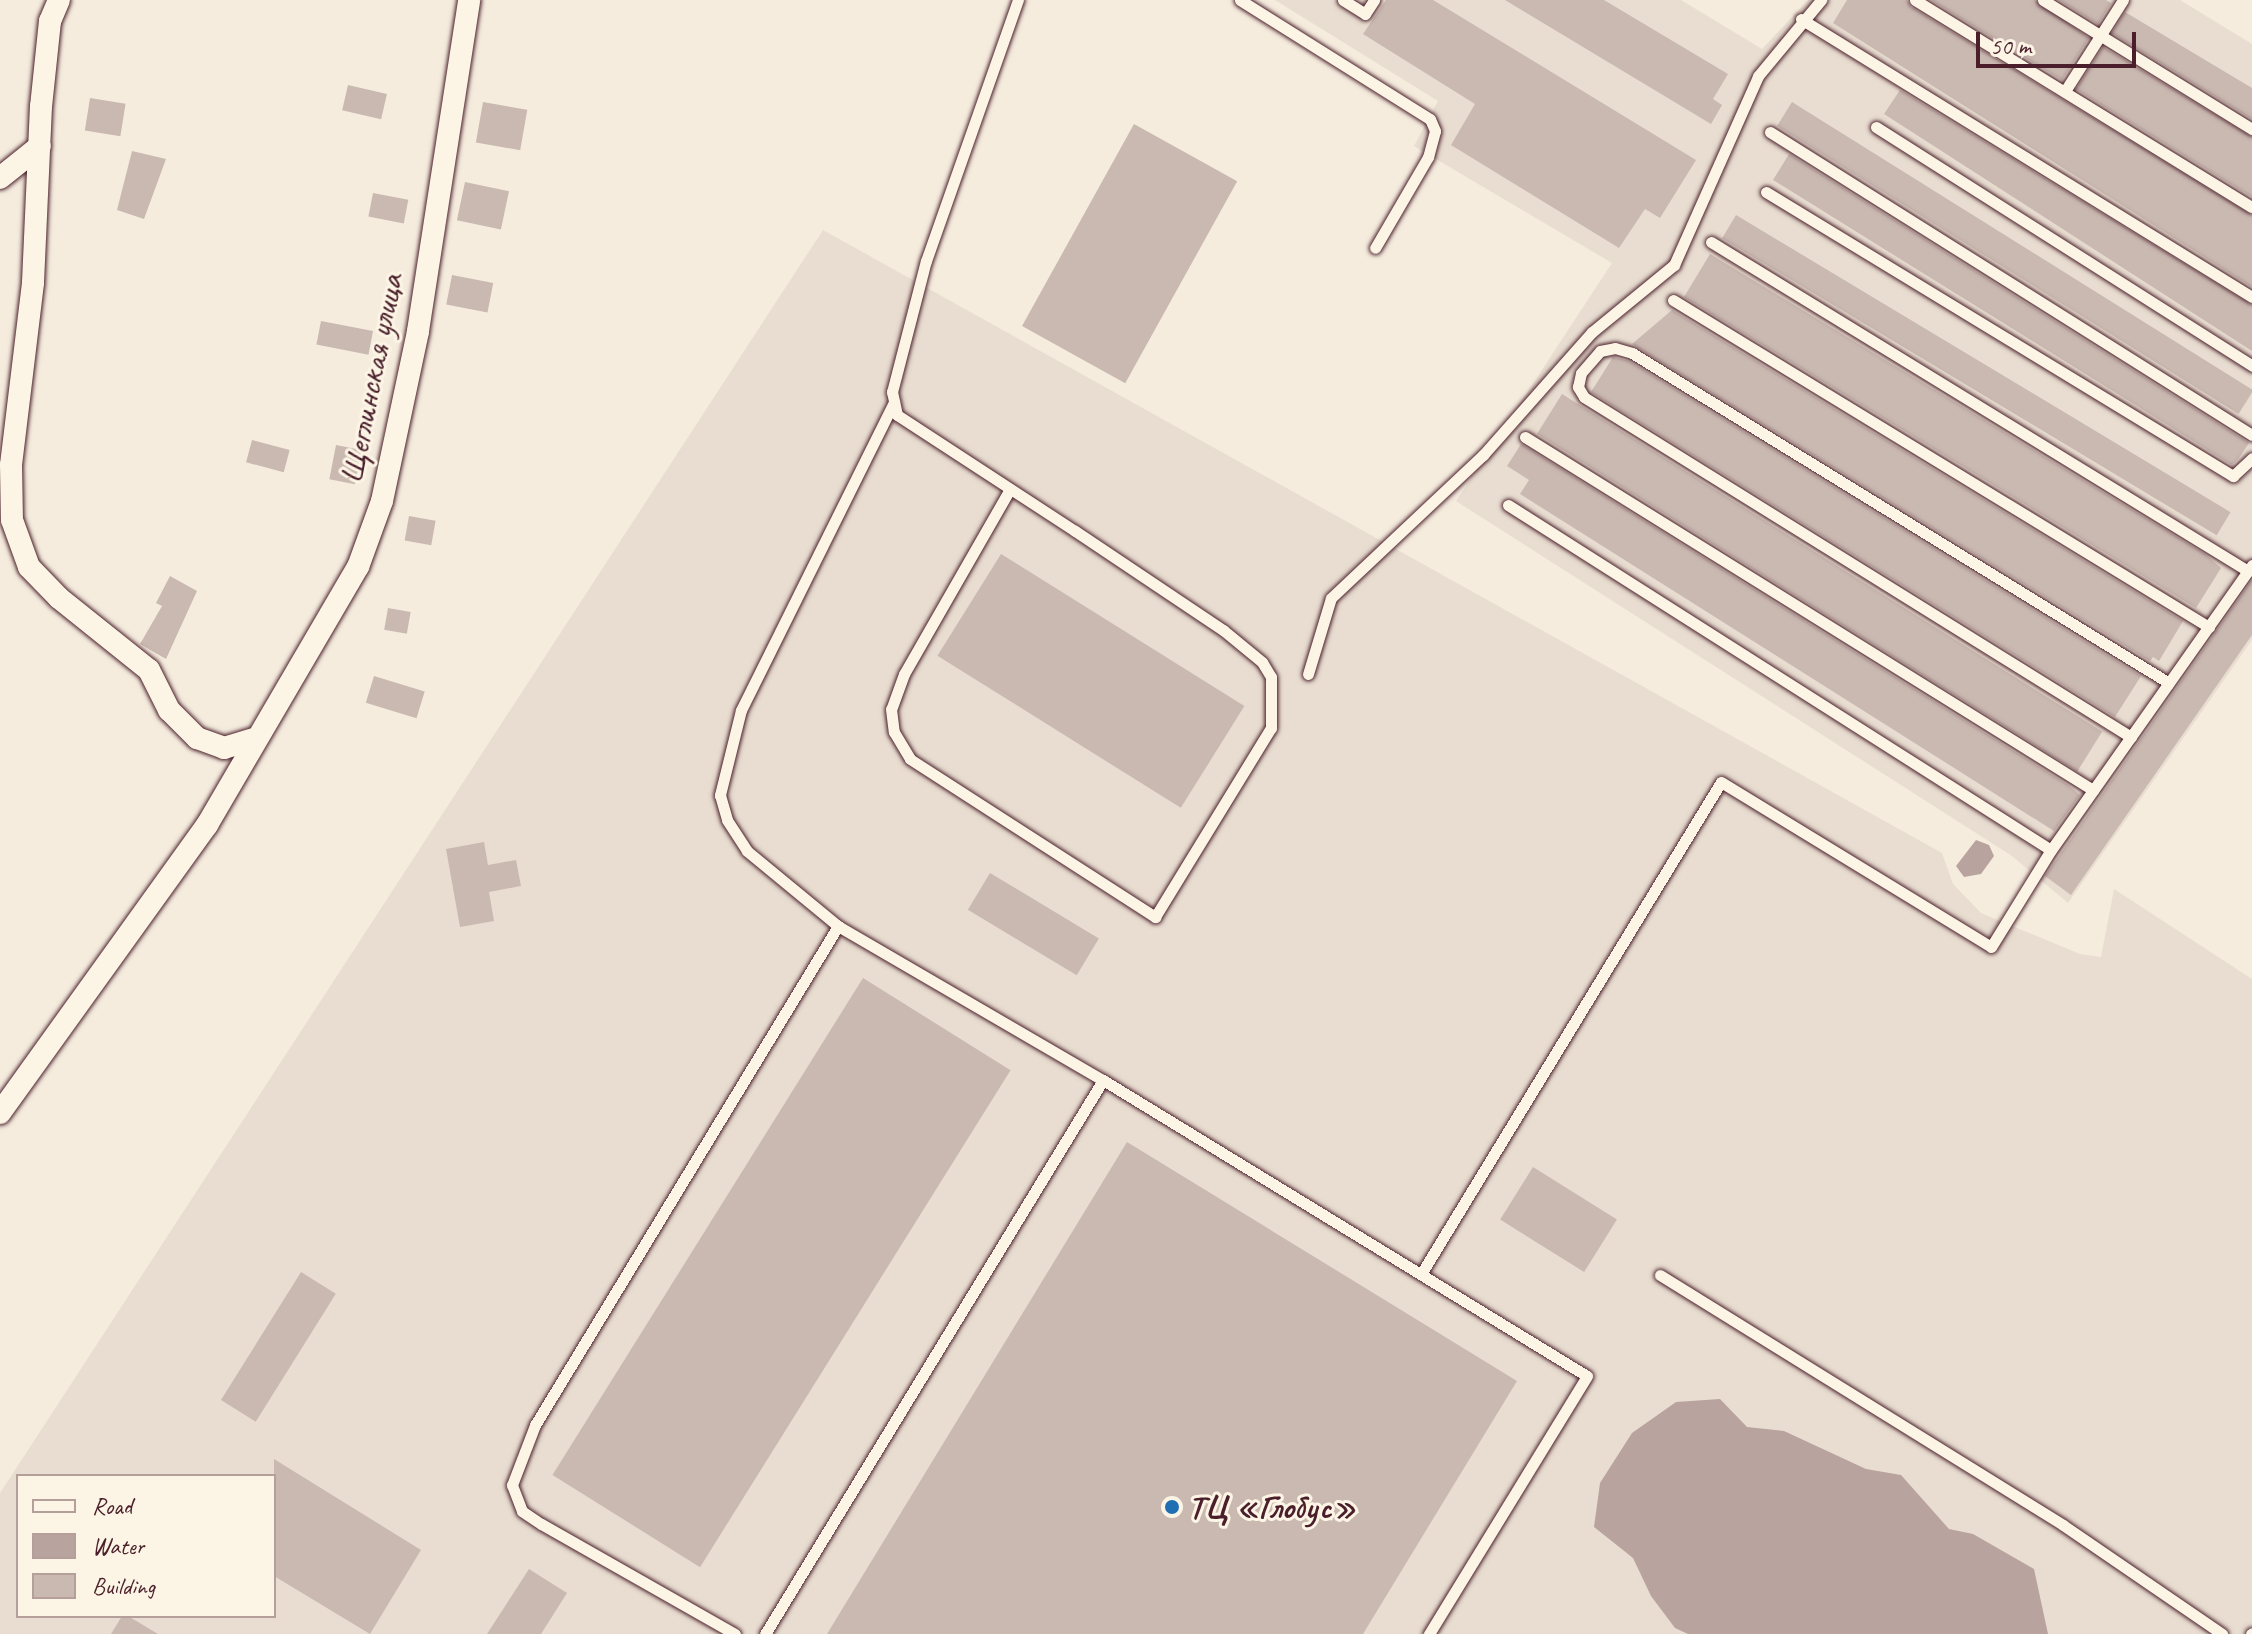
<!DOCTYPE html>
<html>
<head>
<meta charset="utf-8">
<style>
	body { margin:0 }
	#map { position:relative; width:2252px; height:1634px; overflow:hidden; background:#f5ecde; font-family:Caveat,sans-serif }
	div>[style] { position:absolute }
	.built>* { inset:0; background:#e8ddd0 }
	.water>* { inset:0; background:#b8a39e }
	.building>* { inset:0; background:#cab9b1; transform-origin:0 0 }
	.roads { filter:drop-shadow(0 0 2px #4a1f2b) drop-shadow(0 0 2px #4a1f2b) }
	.lane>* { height:11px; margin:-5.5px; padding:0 5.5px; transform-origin:5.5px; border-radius:5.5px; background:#fcf5e5 }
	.street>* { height:22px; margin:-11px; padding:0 11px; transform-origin:11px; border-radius:11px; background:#fcf5e5 }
	.dots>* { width:22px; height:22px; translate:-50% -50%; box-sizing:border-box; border:4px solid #fcf5e5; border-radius:50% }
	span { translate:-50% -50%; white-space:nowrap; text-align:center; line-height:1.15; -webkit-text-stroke:6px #fcf5e5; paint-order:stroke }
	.street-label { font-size:34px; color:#4a1f2b }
	.poi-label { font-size:34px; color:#4a1f2b; font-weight:700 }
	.left { translate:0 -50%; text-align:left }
	.legend { position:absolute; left:16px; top:1474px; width:260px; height:144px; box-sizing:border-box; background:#fcf5e5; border:2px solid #b59f9b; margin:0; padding:10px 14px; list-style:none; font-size:24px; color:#4a1f2b }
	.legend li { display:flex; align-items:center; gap:16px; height:40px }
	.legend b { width:40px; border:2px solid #b59f9b }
	.scale { position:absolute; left:1976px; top:32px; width:160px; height:36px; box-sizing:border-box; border:4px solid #4a1f2b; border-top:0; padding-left:10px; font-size:24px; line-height:28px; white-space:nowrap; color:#4a1f2b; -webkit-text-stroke:6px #fcf5e5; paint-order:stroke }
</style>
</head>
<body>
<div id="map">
	<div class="built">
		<i style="clip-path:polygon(1275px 0,1681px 0,1762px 49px,1808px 0,2180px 0,2252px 44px,2252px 640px,2068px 903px,2012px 856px,1456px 501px,1612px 263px,1414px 146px,1438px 101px)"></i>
		<i style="clip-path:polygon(evenodd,823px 230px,1942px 853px,1953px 884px,1981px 913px,2080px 954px,2101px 957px,2114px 889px,2252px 979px,2252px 1634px,0 1634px,0 1493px,823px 230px,18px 1476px,274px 1476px,274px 1616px,18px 1616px,18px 1476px)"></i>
	</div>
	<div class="water">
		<i style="clip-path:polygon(1976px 840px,1989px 845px,1994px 856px,1981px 874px,1964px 877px,1956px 866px)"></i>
		<i style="clip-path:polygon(1720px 1399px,1747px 1427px,1784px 1431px,1866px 1469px,1901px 1475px,1949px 1529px,1973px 1534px,2034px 1569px,2048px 1634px,1688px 1634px,1675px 1628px,1651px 1596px,1633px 1558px,1594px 1527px,1600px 1483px,1632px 1433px,1676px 1402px)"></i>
	</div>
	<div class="building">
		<i style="clip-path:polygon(1386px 0,1433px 0,1696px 160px,1660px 218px,1645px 209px,1619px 248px,1451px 145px,1475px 104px,1363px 34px)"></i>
		<i style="clip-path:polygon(1505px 0,1604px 0,1728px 74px,1713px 99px,1722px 105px,1711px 124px)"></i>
		<i style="clip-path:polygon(1847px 0,1907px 0,1911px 7px,2252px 215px,2252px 287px,1833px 23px)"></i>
		<i style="clip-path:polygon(1931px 0,2035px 0,2089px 38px,2062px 80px)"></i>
		<i style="clip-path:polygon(2059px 0,2106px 0,2111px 3px,2098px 24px)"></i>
		<i style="clip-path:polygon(2125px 12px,2252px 88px,2252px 119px,2112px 33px)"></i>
		<i style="clip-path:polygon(2103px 47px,2252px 137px,2252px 197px,2076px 89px)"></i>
		<i style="left:348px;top:85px;width:40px;height:26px;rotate:13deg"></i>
		<i style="clip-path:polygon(1900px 90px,2252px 305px,2252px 351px,1884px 114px)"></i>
		<i style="left:90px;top:98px;width:36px;height:33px;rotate:9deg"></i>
		<i style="left:483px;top:102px;width:45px;height:41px;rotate:10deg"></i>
		<i style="left:1792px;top:102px;width:544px;height:28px;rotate:32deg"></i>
		<i style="left:1134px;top:124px;width:118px;height:231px;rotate:29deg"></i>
		<i style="clip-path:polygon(132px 151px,166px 159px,144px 219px,117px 210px)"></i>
		<i style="clip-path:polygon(1789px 154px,2249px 443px,2239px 458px,2232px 465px,1773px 180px)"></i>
		<i style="left:465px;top:182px;width:45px;height:39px;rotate:12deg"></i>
		<i style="left:373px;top:193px;width:36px;height:24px;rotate:11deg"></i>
		<i style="left:1736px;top:215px;width:577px;height:27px;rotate:31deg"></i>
		<i style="clip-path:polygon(1710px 254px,2205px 554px,2221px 568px,2196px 608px,1684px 297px)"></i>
		<i style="left:452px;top:275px;width:42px;height:30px;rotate:11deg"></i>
		<i style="clip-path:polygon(1672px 310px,2183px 621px,2159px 661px,2153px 657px,2150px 661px,1632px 344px)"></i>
		<i style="left:321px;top:321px;width:53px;height:24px;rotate:11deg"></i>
		<i style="clip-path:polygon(1613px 357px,1629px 361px,2141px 676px,2115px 717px,1591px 392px)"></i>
		<i style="left:1562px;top:394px;width:637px;height:47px;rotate:32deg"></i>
		<i style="left:252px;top:440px;width:39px;height:23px;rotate:15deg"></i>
		<i style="clip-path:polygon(1521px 444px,2068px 785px,2080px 795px,2054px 831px,1520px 494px,1529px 480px,1507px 466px)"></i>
		<i style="left:336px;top:445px;width:26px;height:35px;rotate:11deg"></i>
		<i style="left:409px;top:516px;width:27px;height:25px;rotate:10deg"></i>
		<i style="left:1001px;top:554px;width:287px;height:120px;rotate:32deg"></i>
		<i style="clip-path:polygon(170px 576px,197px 591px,166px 659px,140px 644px,162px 606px,156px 603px)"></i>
		<i style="clip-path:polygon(2252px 580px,2252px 635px,2071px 895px,2045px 876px)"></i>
		<i style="left:388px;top:608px;width:23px;height:22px;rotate:10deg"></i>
		<i style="left:374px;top:676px;width:53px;height:28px;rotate:17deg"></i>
		<i style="clip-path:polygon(484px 842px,488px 865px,516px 860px,521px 886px,489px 892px,494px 921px,460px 927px,446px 849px)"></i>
		<i style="left:990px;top:873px;width:127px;height:43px;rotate:31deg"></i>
		<i style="left:863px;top:978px;width:174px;height:586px;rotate:32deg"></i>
		<i style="clip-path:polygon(1127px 1142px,1517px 1381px,1363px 1634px,827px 1634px)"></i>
		<i style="left:1533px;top:1167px;width:99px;height:62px;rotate:32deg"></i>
		<i style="left:301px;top:1272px;width:41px;height:151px;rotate:32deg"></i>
		<i style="clip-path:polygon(274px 1459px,421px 1550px,370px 1634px,274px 1576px)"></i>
		<i style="clip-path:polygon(529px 1569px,567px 1593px,541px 1634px,487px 1634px)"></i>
		<i style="clip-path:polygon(122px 1616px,128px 1616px,158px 1634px,111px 1634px)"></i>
	</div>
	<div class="roads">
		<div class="lane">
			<i style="left:1240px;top:0;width:224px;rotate:32.1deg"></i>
			<i style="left:1430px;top:119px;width:13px;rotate:67deg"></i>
			<i style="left:1435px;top:131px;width:27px;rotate:105deg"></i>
			<i style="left:1428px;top:157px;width:105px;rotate:120.2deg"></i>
			<i style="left:1343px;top:0;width:26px;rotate:32deg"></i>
			<i style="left:1365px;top:14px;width:17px;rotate:-57deg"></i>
			<i style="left:1915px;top:0;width:395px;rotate:31.6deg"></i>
			<i style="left:2043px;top:0;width:246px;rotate:31.7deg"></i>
			<i style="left:1801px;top:19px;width:530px;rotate:31.65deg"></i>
			<i style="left:2065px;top:91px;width:108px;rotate:-57.5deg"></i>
			<i style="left:1876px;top:127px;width:446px;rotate:32.4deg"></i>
			<i style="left:1770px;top:132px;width:569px;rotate:32.15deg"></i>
			<i style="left:1766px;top:192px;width:547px;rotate:31.31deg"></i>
			<i style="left:2233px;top:476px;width:26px;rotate:-43deg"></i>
			<i style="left:1711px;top:242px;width:630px;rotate:31.49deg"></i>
			<i style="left:1673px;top:300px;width:628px;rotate:31.39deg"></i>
			<i style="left:894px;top:402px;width:344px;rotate:116.4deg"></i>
			<i style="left:741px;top:710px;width:88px;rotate:103.9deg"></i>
			<i style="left:720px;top:795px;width:26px;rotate:74deg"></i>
			<i style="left:727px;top:820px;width:37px;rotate:57deg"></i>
			<i style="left:747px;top:851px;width:118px;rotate:39.5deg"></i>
			<i style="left:838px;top:926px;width:306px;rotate:30.2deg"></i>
			<i style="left:1525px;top:437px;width:669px;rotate:31.86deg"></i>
			<i style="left:1010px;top:489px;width:213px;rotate:119.8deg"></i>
			<i style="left:904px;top:674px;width:37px;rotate:110deg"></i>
			<i style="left:891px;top:709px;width:23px;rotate:83deg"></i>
			<i style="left:894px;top:732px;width:31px;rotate:59deg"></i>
			<i style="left:910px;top:759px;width:292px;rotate:32.8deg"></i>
			<i style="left:1155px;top:917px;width:222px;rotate:-58.5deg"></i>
			<i style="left:1271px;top:728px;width:51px;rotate:-90deg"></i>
			<i style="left:1271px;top:677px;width:17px;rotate:-121deg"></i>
			<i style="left:1262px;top:662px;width:50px;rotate:-140.6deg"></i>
			<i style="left:1223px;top:630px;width:178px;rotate:-146.2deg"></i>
			<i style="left:1075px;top:531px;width:212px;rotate:-146.9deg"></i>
			<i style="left:897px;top:415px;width:24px;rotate:-102deg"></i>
			<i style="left:892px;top:392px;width:135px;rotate:-75.5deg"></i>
			<i style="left:926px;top:261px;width:277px;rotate:-70.6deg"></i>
			<i style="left:1508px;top:505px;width:643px;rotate:32.43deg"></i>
			<i style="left:2051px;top:850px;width:349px;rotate:-54.8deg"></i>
			<i style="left:1308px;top:674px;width:79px;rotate:-73.2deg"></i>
			<i style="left:1331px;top:598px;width:209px;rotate:-43.3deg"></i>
			<i style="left:1483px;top:455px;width:164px;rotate:-48.5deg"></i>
			<i style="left:1592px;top:332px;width:106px;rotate:-39.3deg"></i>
			<i style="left:1674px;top:265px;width:207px;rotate:-66deg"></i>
			<i style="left:1758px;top:76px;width:99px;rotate:-50.3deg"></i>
			<i style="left:2131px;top:737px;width:644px;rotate:-148.14deg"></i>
			<i style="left:1584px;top:397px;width:12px;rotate:-121deg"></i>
			<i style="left:1578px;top:387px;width:14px;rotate:-78deg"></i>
			<i style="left:1581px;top:373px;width:29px;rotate:-49deg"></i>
			<i style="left:1600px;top:351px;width:15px;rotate:-11deg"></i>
			<i style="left:1615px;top:348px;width:18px;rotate:16deg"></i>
			<i style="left:1632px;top:353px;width:630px;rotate:31.57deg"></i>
			<i style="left:1421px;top:1274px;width:576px;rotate:-58.63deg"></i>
			<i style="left:1721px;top:782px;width:316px;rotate:31.4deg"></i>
			<i style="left:1991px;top:947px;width:114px;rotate:-58.3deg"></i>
			<i style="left:1660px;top:1275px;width:474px;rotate:31.8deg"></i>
			<i style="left:2063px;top:1525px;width:193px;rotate:34.4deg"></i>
			<i style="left:735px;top:1634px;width:223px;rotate:-150.4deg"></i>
			<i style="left:541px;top:1524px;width:23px;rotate:-146deg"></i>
			<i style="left:522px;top:1511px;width:28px;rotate:-111deg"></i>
			<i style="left:512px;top:1485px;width:64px;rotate:-69deg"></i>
			<i style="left:535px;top:1425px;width:584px;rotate:-58.73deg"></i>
			<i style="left:765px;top:1634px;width:649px;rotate:-58.61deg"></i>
			<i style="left:1103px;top:1080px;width:567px;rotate:31.45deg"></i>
			<i style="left:1587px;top:1376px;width:303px;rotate:121.5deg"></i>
			<i style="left:2251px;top:1634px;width:1px;rotate:-45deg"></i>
		</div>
		<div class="street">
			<i style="left:59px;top:0;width:23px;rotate:113deg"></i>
			<i style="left:50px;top:21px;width:85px;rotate:96deg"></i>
			<i style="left:41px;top:106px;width:177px;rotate:92.6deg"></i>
			<i style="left:33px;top:283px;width:183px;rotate:96.9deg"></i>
			<i style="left:11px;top:465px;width:55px;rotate:89deg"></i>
			<i style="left:12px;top:520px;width:50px;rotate:70.1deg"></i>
			<i style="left:29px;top:567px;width:43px;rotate:45.9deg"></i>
			<i style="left:59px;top:598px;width:115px;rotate:38.7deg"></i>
			<i style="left:149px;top:670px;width:45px;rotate:63.4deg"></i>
			<i style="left:169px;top:710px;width:40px;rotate:45deg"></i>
			<i style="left:197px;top:738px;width:29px;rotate:20deg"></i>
			<i style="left:224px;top:748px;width:30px;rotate:-17deg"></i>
			<i style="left:0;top:178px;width:51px;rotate:-38.7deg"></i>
			<i style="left:0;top:1113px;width:355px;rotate:-54.3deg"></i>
			<i style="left:207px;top:825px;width:299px;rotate:-59.7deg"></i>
			<i style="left:358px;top:567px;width:70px;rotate:-70deg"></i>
			<i style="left:382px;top:501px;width:174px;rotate:-78deg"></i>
			<i style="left:418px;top:331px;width:335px;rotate:-81.2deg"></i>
		</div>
	</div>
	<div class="dots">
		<i style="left:1172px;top:1507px;background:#1f6fb2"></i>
	</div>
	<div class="street-label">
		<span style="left:371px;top:378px;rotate:-79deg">Щеглинская улица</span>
	</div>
	<div class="poi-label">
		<span class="left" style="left:1188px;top:1507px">ТЦ «Глобус»</span>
	</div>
	<ul class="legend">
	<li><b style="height:10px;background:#fcf5e5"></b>Road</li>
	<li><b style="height:22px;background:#b8a39e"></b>Water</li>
	<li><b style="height:22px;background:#cab9b1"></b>Building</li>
	</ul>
	<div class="scale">50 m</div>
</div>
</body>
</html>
